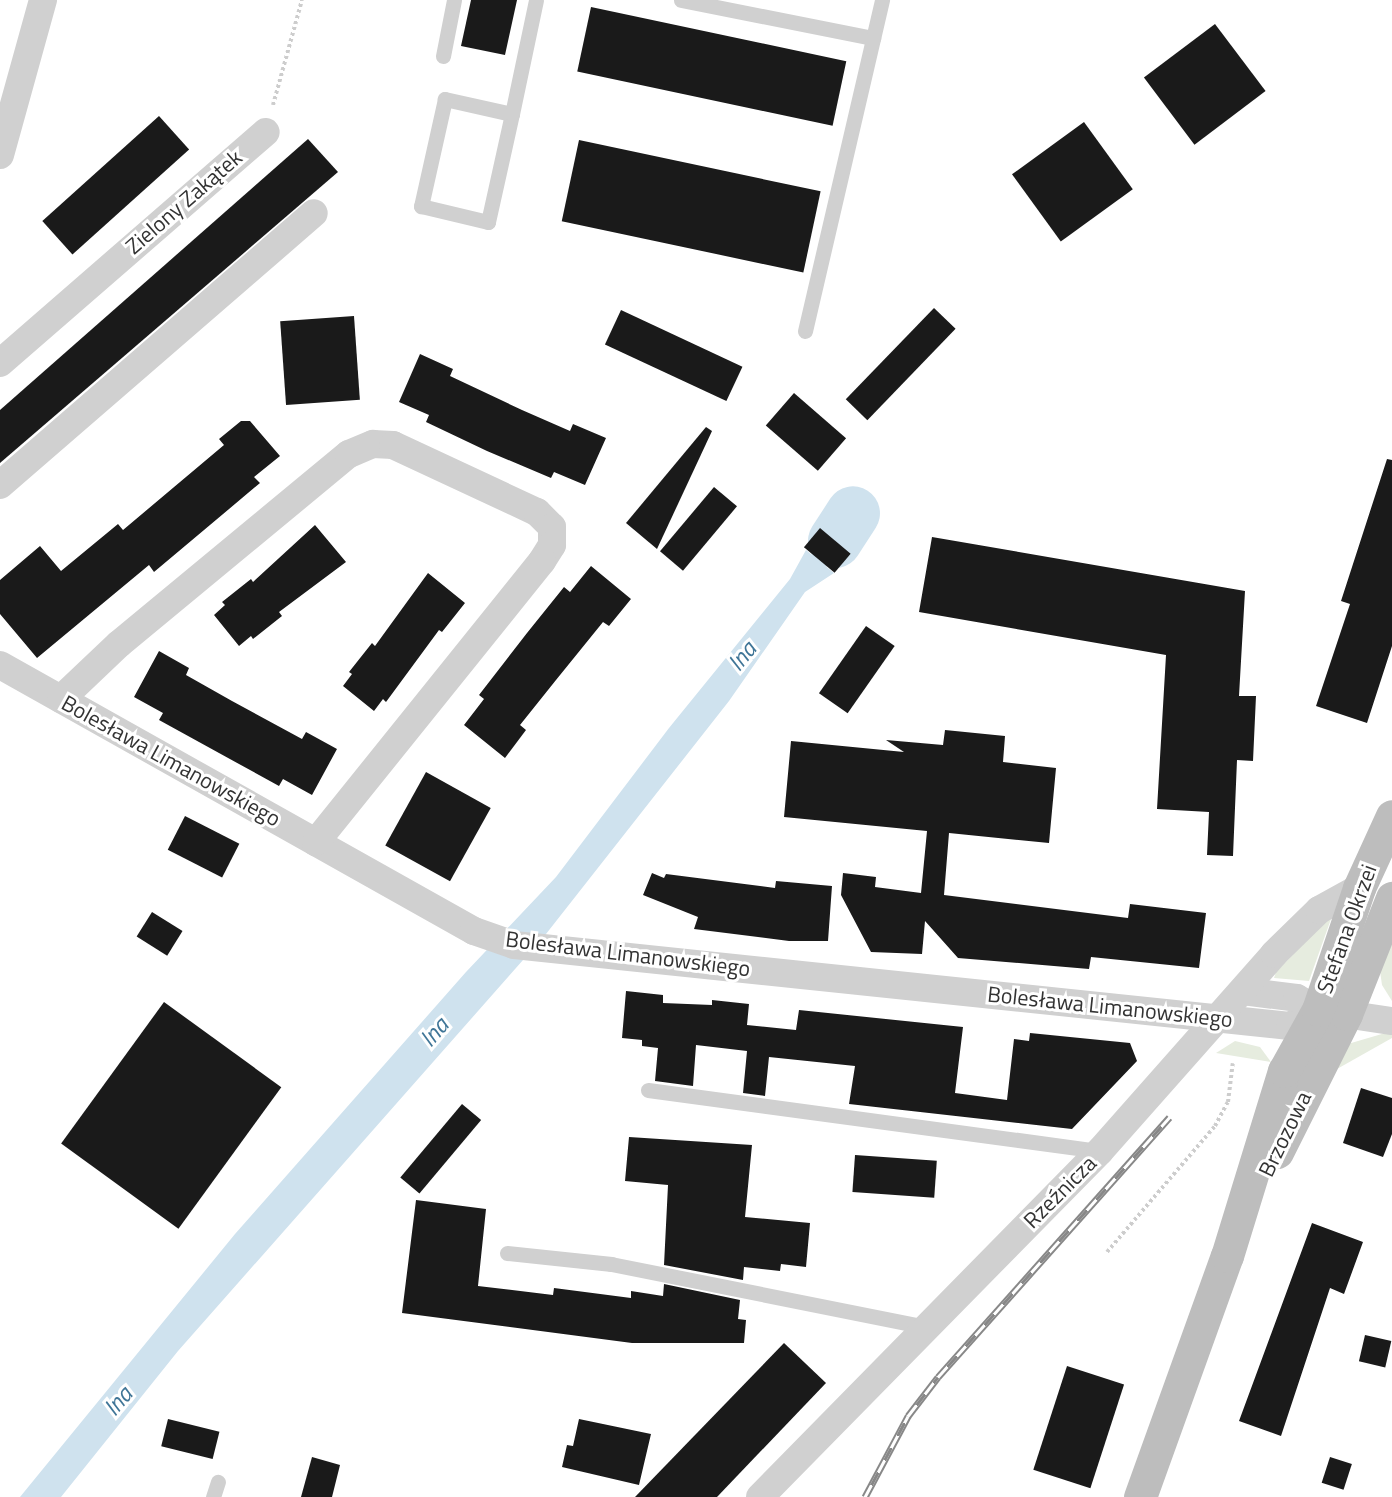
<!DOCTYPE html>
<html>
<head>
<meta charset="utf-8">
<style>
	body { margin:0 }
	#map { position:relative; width:1392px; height:1497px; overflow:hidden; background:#fff; font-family:"Titillium Web",sans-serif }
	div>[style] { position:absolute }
	.green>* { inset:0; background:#e6ecdf }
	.water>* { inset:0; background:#cfe2ee }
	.river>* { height:54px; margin:-27px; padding:0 27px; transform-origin:27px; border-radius:27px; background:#cfe2ee }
	.building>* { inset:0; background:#1a1a1a; transform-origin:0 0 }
	.path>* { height:4px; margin-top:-2px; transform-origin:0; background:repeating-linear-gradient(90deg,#cdcdcd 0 3px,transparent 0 6px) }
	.lane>* { height:15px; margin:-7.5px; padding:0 7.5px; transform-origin:7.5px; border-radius:7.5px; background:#d0d0d0 }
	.street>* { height:28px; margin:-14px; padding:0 14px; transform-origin:14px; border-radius:14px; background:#d0d0d0 }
	.secondary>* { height:33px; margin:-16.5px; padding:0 16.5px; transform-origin:16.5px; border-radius:16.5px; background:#bdbdbd }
	.rail>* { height:7px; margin-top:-3.5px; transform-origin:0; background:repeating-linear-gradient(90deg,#fff 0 14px,#888 0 28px); box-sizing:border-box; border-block:2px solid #888 }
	span { translate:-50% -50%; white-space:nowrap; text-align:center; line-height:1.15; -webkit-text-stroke:6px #fff; paint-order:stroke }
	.street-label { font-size:22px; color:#333 }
	.water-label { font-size:24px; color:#3f7597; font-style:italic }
</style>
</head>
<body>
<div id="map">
	<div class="green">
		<i style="clip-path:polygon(1328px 918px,1331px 919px,1309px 981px,1274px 978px,1276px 972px)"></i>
		<i style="clip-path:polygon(1392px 936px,1392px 1001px,1382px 985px,1380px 971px)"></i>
		<i style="clip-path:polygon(1392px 1031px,1392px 1038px,1337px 1069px,1329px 1068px,1341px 1046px)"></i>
		<i style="clip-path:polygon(1235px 1041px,1260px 1047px,1271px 1062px,1216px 1053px)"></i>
	</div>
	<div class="water">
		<i style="clip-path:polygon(806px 550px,834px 573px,805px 592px,729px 701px,546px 934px,178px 1351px,61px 1497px,20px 1497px,235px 1234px,466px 972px,556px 877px,669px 728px,790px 579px)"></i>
	</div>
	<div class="river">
		<i style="left:835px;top:541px;width:33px;rotate:-57deg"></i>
	</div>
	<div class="building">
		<i style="clip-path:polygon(471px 0,517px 0,505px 55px,461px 46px)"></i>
		<i style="left:591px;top:7px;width:261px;height:66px;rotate:12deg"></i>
		<i style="left:1215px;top:24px;width:84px;height:89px;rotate:53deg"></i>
		<i style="left:159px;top:116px;width:45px;height:157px;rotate:48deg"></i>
		<i style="left:1084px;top:122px;width:83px;height:89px;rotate:54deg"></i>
		<i style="clip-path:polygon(308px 139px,338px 172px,0 463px,0 410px)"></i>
		<i style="left:579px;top:140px;width:247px;height:83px;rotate:12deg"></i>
		<i style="left:934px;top:308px;width:30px;height:127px;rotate:44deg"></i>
		<i style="left:621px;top:310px;width:134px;height:38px;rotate:25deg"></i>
		<i style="left:354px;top:316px;width:84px;height:74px;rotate:86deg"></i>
		<i style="clip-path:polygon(420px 354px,453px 369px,450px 376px,522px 410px,570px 431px,573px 424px,606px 438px,585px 485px,554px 472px,551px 478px,487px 451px,426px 422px,429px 415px,399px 402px)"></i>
		<i style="left:794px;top:393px;width:69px;height:43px;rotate:41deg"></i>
		<i style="clip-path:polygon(241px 421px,250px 421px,280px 456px,254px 477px,260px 483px,154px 572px,149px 565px,37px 658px,0 614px,0 580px,40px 546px,61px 571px,118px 524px,123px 530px,224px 445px,219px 439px)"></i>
		<i style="clip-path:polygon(706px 427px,712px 431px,657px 549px,626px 523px)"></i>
		<i style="clip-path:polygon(1387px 459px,1392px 460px,1392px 646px,1367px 723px,1316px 706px,1350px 604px,1341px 601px)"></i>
		<i style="left:714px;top:487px;width:30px;height:84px;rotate:40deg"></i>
		<i style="clip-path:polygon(315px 525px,346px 562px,279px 612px,282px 616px,253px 639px,251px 636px,239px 646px,214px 615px,225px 605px,222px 602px,251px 579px,253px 582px)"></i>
		<i style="left:820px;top:528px;width:40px;height:25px;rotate:40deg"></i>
		<i style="clip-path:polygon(932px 537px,1245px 591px,1239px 696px,1256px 696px,1253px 761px,1237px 760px,1233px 856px,1207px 855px,1209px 812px,1157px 809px,1166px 655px,919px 612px)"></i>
		<i style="clip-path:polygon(591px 566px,631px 599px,609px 626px,603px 622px,556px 680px,520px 725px,526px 730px,505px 758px,464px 725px,484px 699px,479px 695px,527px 633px,564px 587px,570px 592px)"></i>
		<i style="clip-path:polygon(428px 573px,465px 603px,442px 632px,439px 630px,386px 702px,383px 699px,374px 711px,343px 686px,352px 674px,349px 672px,372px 643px,375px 646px)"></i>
		<i style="left:866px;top:626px;width:35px;height:82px;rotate:35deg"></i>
		<i style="clip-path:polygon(159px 651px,189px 668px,186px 675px,232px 701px,302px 739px,306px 732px,337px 749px,312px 795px,283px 779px,279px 786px,159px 720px,163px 713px,134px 697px)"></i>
		<i style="clip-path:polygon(945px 730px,1005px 736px,1003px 762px,1056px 768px,1049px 843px,949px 833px,944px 895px,1128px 918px,1130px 904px,1206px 913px,1199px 968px,1091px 957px,1089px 969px,958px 958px,925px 921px,922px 954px,871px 952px,841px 895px,843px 873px,876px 877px,875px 887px,921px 893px,927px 831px,784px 817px,791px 741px,904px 752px,886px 740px,943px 745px)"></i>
		<i style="left:426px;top:772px;width:74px;height:84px;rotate:29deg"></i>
		<i style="left:185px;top:816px;width:61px;height:38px;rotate:27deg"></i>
		<i style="clip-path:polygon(652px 873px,664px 878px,666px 874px,775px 888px,776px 881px,832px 886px,828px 941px,789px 941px,694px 929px,698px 917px,643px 895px)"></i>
		<i style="left:152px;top:912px;width:36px;height:29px;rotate:32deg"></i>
		<i style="clip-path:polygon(626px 991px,663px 995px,663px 1003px,712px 1005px,712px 1000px,749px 1004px,747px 1025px,796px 1030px,799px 1010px,963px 1027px,955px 1093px,1007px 1100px,1014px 1039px,1029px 1041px,1030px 1033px,1130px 1043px,1137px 1061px,1072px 1129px,849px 1104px,855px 1066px,769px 1057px,765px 1096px,743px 1093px,747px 1051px,696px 1045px,693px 1086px,655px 1081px,658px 1048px,642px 1046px,642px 1040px,622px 1038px)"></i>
		<i style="left:164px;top:1002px;width:145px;height:175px;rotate:36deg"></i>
		<i style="clip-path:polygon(1361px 1088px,1392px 1098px,1392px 1134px,1383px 1157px,1343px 1143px)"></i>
		<i style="left:462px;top:1104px;width:25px;height:96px;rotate:40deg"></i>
		<i style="clip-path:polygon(629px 1137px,752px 1145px,745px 1217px,810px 1223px,806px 1267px,781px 1264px,780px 1271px,744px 1267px,743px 1280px,664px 1265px,668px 1185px,625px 1181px)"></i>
		<i style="left:855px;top:1155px;width:82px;height:37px;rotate:4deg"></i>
		<i style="clip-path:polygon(416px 1200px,486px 1209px,478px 1286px,553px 1295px,554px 1288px,631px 1298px,631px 1291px,663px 1296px,664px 1284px,740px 1300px,738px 1319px,746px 1320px,744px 1343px,632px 1343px,402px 1313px)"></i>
		<i style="clip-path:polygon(1312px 1223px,1363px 1242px,1344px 1294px,1330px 1288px,1281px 1436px,1239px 1421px)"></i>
		<i style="left:1365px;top:1335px;width:27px;height:27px;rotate:13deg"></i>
		<i style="clip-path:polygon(784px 1343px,826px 1383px,717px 1497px,635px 1497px)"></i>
		<i style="left:1067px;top:1366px;width:60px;height:109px;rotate:18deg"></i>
		<i style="left:168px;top:1419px;width:53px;height:28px;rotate:14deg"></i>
		<i style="clip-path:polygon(579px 1419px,651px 1434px,639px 1485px,562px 1467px,567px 1445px,573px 1446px)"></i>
		<i style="clip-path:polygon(312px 1457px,340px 1465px,332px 1497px,301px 1497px)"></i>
		<i style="left:1330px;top:1457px;width:23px;height:27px;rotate:18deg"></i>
	</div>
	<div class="path">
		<i style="left:273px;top:105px;width:109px;rotate:-74.6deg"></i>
		<i style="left:1107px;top:1252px;width:166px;rotate:-49.4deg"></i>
		<i style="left:1215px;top:1126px;width:27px;rotate:-62deg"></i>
		<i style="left:1228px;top:1102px;width:39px;rotate:-83deg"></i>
	</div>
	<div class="lane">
		<i style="left:681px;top:0;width:196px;rotate:11.2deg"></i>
		<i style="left:443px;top:56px;width:57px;rotate:-78.9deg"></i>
		<i style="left:512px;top:114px;width:69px;rotate:-167.4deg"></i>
		<i style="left:445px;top:99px;width:110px;rotate:102.6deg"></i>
		<i style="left:421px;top:206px;width:69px;rotate:13.4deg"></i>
		<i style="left:488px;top:222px;width:111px;rotate:-77.5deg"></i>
		<i style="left:512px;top:114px;width:116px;rotate:-78.1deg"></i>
		<i style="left:805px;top:331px;width:340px;rotate:-76.9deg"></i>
		<i style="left:648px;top:1090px;width:456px;rotate:7.7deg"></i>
		<i style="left:507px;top:1253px;width:105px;rotate:6deg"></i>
		<i style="left:611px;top:1264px;width:322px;rotate:11.3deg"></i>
		<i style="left:213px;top:1497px;width:16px;rotate:-72deg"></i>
	</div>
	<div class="street">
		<i style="left:0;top:155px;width:161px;rotate:-74.5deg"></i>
		<i style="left:0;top:363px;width:352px;rotate:-41deg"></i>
		<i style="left:0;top:485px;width:415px;rotate:-40.9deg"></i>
		<i style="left:0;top:665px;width:544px;rotate:29.3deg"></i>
		<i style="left:474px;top:931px;width:42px;rotate:19.3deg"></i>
		<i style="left:514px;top:945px;width:780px;rotate:5.96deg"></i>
		<i style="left:1290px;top:1026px;width:32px;rotate:-30deg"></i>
		<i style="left:61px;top:699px;width:80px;rotate:-43.5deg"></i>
		<i style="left:119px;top:644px;width:298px;rotate:-39.6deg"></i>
		<i style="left:349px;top:454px;width:26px;rotate:-23deg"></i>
		<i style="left:373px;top:444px;width:20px;rotate:3deg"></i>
		<i style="left:393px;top:445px;width:159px;rotate:25deg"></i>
		<i style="left:537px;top:512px;width:21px;rotate:45deg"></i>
		<i style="left:552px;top:527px;width:18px;rotate:90deg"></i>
		<i style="left:552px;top:545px;width:19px;rotate:122deg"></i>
		<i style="left:542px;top:561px;width:361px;rotate:128.8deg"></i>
		<i style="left:1243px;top:991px;width:54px;rotate:7.4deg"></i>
		<i style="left:1297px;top:998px;width:24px;rotate:30deg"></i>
		<i style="left:1318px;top:1010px;width:75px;rotate:8.5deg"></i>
		<i style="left:760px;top:1497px;width:485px;rotate:-45.5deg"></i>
		<i style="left:1100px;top:1151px;width:263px;rotate:-48.5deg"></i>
		<i style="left:1274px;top:954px;width:63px;rotate:-44.4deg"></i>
		<i style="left:1319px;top:910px;width:46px;rotate:-28.8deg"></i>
	</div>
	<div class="secondary">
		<i style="left:1277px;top:1152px;width:154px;rotate:-63.4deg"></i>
		<i style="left:1346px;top:1014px;width:125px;rotate:-68.4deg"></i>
		<i style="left:1140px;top:1497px;width:256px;rotate:-70.2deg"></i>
		<i style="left:1227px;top:1256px;width:194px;rotate:-72.9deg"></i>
		<i style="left:1284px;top:1071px;width:70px;rotate:-60.9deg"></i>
		<i style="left:1318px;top:1010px;width:129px;rotate:-71.4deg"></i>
		<i style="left:1359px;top:888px;width:79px;rotate:-65.4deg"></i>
	</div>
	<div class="rail">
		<i style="left:865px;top:1497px;width:92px;rotate:-62deg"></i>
		<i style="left:908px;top:1416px;width:49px;rotate:-52.4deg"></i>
		<i style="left:938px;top:1377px;width:348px;rotate:-48.3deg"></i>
	</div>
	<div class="street-label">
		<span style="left:184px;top:202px;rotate:-41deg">Zielony Zakątek</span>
		<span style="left:171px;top:761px;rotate:29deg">Bolesława Limanowskiego</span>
		<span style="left:1347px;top:929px;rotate:-70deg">Stefana Okrzei</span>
		<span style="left:628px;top:954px;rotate:7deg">Bolesława Limanowskiego</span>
		<span style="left:1110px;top:1007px;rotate:6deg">Bolesława Limanowskiego</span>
		<span style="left:1285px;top:1134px;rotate:-64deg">Brzozowa</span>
		<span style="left:1060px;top:1192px;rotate:-45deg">Rzeźnicza</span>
	</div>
	<div class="water-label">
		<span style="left:742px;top:656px;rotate:-51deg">Ina</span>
		<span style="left:434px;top:1032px;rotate:-49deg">Ina</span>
		<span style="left:118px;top:1401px;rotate:-50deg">Ina</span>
	</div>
</div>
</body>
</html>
